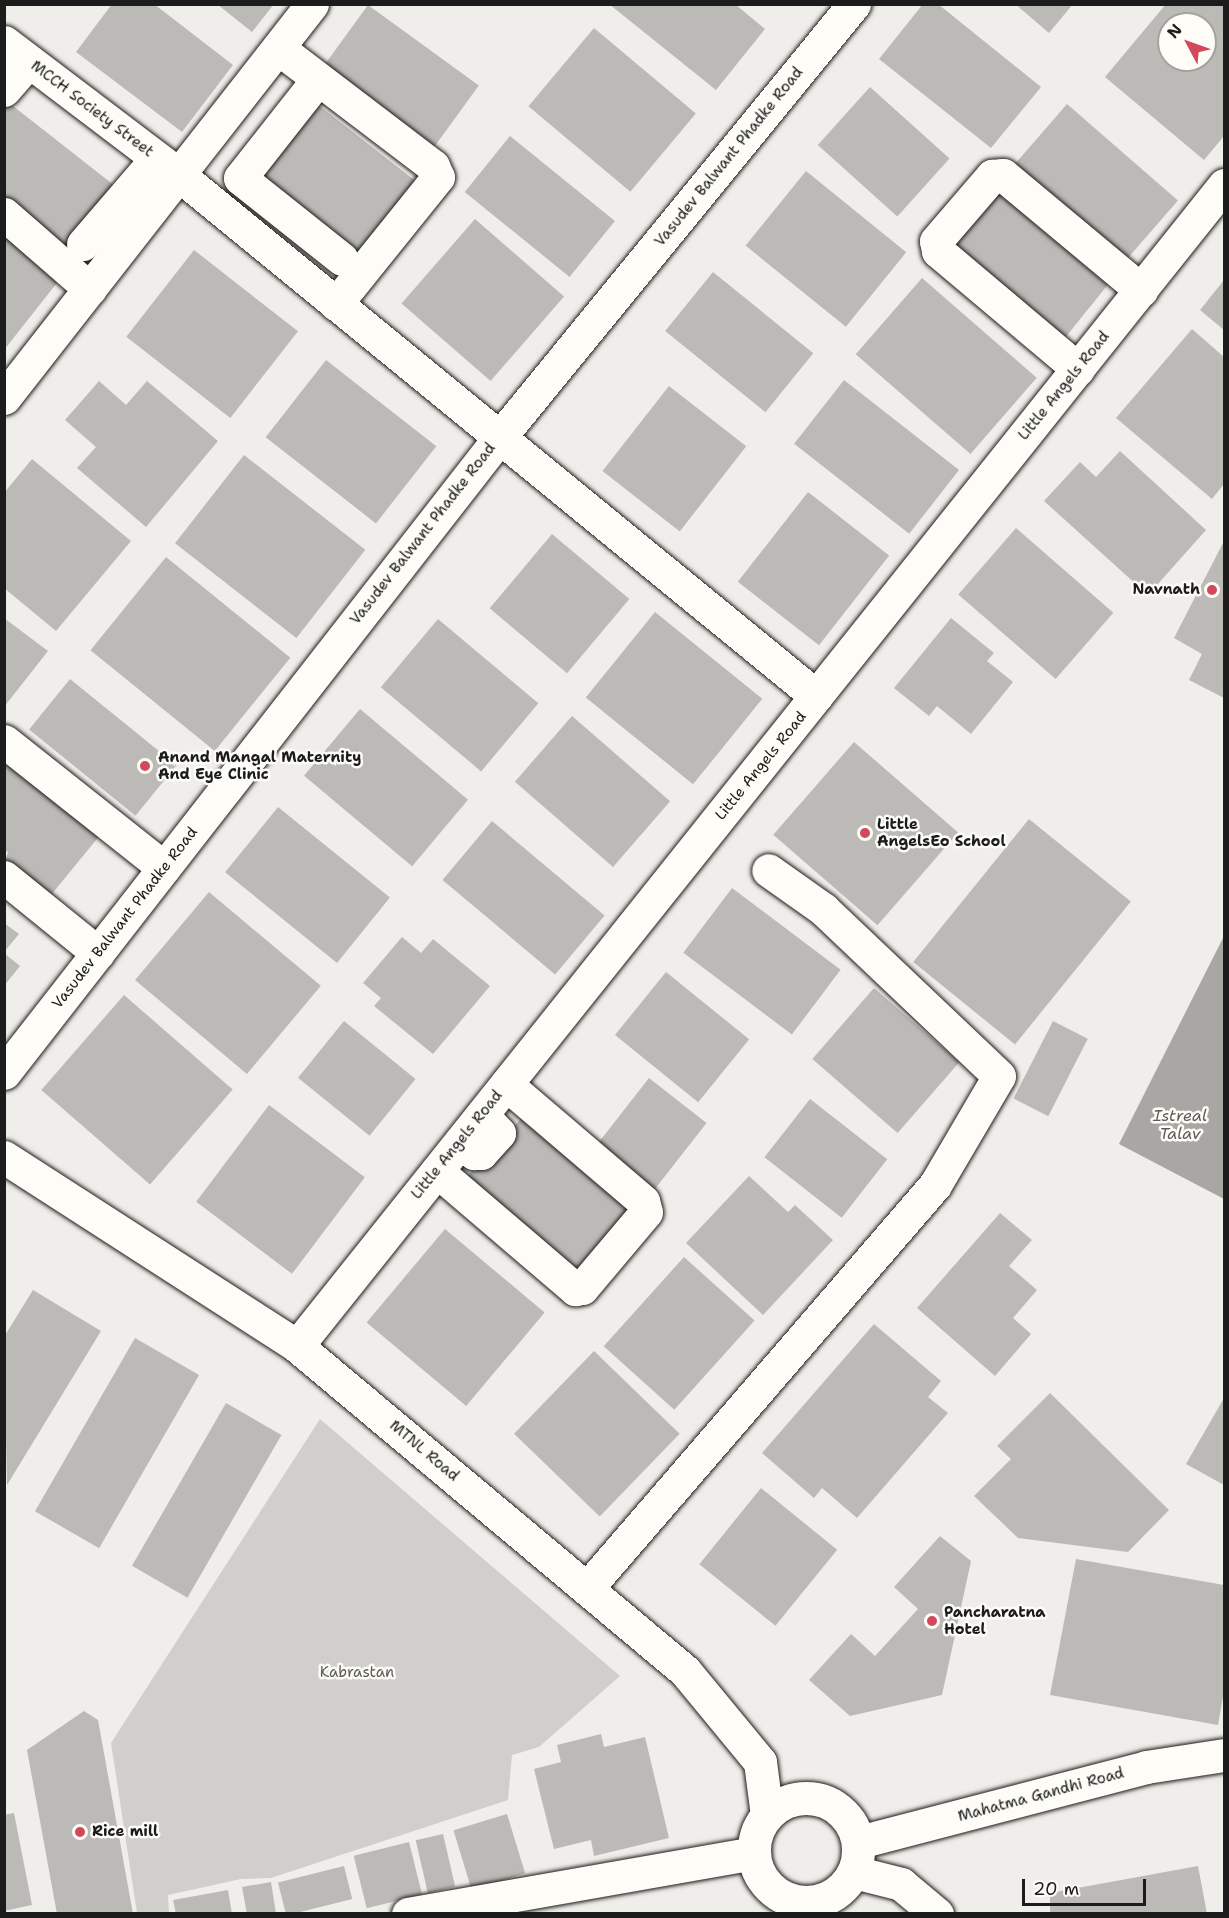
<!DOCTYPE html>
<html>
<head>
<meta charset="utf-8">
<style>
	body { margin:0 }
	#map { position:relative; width:1229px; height:1918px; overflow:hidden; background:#f0eeea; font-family:"Shantell Sans",sans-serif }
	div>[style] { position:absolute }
	.green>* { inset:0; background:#d0cfcc }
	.water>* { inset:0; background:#a8a7a3 }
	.building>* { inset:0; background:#bbbab6; transform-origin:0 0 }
	.roads { filter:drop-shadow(0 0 2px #1c1c1c) drop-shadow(0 0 2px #1c1c1c) }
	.street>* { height:33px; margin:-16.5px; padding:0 16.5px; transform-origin:16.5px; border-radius:16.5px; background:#fdfcf7 }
	.secondary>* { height:33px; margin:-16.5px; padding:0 16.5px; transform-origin:16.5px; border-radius:16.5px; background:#fdfcf7 }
	.secondary>.ring { margin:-16.5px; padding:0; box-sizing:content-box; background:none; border:33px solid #fdfcf7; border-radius:50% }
	.dots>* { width:16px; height:16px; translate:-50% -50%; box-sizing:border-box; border:3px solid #fdfcf7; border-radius:50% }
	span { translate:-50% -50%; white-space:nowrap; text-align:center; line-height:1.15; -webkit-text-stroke:5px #fdfcf7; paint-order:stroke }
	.street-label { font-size:15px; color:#1c1c1c }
	.poi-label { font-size:15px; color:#1c1c1c; font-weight:700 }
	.right { translate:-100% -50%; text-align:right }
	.left { translate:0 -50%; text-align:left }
	.park-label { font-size:15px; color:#5b5b5a }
	.water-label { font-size:16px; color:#5b5b59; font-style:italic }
	.frame { position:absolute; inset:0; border:6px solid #1c1c1c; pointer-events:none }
	.north { position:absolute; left:1157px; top:12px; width:60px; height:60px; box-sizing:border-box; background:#fdfcf7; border:2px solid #a3a29f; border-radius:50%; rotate:311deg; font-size:16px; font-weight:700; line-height:24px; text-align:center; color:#1c1c1c }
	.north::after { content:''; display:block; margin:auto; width:21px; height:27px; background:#d1495b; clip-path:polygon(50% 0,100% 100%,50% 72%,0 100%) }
	.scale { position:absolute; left:1022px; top:1879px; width:124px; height:27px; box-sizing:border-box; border:3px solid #1c1c1c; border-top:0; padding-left:8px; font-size:18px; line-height:21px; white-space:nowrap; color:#1c1c1c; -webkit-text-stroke:4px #fdfcf7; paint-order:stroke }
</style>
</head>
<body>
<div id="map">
	<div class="green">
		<i style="clip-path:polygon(320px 1419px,620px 1676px,539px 1747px,512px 1755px,508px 1800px,271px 1878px,241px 1879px,168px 1895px,169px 1913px,137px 1913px,111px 1743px)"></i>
	</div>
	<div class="water">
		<i style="clip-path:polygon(1224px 936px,1224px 1199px,1119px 1144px)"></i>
	</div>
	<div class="building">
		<i style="clip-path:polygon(112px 4px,154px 4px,233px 65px,182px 132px,76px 52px)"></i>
		<i style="clip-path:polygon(217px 4px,274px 4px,252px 32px)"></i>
		<i style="clip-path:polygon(609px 4px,735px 4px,765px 29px,716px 90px)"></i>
		<i style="clip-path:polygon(923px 4px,938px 4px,1041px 87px,991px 148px,879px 59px)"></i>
		<i style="clip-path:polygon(1015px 4px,1073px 4px,1049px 33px)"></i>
		<i style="clip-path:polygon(evenodd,1166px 4px,1224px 4px,1224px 136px,1204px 160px,1105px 77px,1166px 4px,1169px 24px,1205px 24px,1205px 60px,1169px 60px,1169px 24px)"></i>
		<i style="left:368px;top:5px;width:137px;height:76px;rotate:36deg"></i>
		<i style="left:594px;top:28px;width:133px;height:102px;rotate:40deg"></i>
		<i style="left:870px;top:87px;width:107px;height:78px;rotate:42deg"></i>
		<i style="clip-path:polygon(4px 99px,124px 193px,68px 258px,4px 205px)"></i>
		<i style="left:317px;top:104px;width:131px;height:98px;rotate:38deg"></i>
		<i style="left:1067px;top:104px;width:147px;height:83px;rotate:41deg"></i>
		<i style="left:510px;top:136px;width:135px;height:72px;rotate:39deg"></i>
		<i style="left:806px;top:171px;width:129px;height:96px;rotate:39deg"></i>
		<i style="left:998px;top:182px;width:150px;height:83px;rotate:39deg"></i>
		<i style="left:475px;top:219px;width:118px;height:112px;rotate:41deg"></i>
		<i style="clip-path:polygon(4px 236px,60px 279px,4px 350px)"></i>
		<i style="left:194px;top:250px;width:132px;height:110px;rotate:38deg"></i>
		<i style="left:713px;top:272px;width:129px;height:76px;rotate:39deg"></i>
		<i style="left:922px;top:278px;width:152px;height:101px;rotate:41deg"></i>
		<i style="clip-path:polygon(1224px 280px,1224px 330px,1200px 310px)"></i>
		<i style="clip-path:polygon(1192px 329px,1224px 357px,1224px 484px,1212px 499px,1116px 418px)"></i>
		<i style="left:326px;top:360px;width:140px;height:98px;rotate:38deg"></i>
		<i style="left:844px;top:380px;width:146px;height:81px;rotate:38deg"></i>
		<i style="clip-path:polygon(99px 381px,126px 405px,147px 381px,218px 441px,146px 527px,77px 468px,96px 447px,65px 420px)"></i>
		<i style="left:669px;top:386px;width:98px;height:108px;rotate:38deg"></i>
		<i style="clip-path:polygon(1120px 451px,1206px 530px,1148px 595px,1044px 501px,1080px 462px,1096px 477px)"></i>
		<i style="left:244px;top:455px;width:154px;height:112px;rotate:38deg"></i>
		<i style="clip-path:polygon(32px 459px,131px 541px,56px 631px,4px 588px,4px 493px)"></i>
		<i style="left:808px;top:492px;width:103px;height:114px;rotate:38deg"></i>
		<i style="left:1016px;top:528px;width:129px;height:88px;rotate:41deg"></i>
		<i style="left:552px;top:534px;width:101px;height:97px;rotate:40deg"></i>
		<i style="clip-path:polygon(1224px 541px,1224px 698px,1189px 680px,1202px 654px,1174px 638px)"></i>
		<i style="left:166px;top:557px;width:160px;height:120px;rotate:39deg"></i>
		<i style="left:655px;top:612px;width:138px;height:110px;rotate:39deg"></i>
		<i style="clip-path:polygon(4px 618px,48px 651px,4px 707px)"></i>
		<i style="clip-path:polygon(951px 618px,994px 653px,987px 661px,1013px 682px,971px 734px,937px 706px,929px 716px,894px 688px)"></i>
		<i style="left:438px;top:619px;width:131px;height:89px;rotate:40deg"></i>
		<i style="left:70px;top:679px;width:137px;height:65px;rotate:39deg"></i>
		<i style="left:360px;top:709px;width:141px;height:87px;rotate:40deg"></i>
		<i style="left:572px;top:716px;width:130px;height:87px;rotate:41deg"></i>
		<i style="left:854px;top:742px;width:138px;height:123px;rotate:41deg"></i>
		<i style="clip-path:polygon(4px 748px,105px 829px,47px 900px,4px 865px,8px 852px,4px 850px)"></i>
		<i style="left:278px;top:807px;width:144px;height:84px;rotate:39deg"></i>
		<i style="left:1029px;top:819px;width:131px;height:184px;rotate:39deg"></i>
		<i style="left:492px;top:821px;width:147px;height:77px;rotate:40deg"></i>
		<i style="left:732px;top:888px;width:136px;height:81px;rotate:37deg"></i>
		<i style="left:209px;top:892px;width:146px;height:115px;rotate:40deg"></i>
		<i style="clip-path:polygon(4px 923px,19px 934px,4px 952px)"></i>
		<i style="clip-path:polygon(402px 937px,421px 953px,433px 939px,490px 986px,433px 1054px,374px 1006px,381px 998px,363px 983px)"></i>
		<i style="clip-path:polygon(4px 953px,20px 966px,4px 986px)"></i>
		<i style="left:666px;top:972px;width:107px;height:81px;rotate:39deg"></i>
		<i style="left:874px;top:988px;width:113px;height:94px;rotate:41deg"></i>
		<i style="left:124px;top:995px;width:144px;height:126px;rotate:41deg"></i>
		<i style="left:344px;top:1021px;width:92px;height:73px;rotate:39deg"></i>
		<i style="left:1053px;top:1021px;width:39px;height:87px;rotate:27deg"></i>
		<i style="left:649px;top:1078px;width:73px;height:89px;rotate:38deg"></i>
		<i style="left:810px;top:1099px;width:98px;height:74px;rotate:38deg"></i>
		<i style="left:269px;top:1105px;width:120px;height:121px;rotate:37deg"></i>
		<i style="left:531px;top:1108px;width:150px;height:103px;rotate:43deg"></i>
		<i style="clip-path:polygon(749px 1176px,788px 1212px,795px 1205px,833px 1240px,763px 1315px,686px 1243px)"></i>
		<i style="clip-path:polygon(1000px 1213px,1032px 1240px,1009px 1266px,1037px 1290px,1013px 1318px,1031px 1334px,995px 1376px,917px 1308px)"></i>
		<i style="left:445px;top:1229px;width:130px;height:122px;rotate:40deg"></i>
		<i style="left:684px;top:1257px;width:95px;height:120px;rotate:42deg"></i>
		<i style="clip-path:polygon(33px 1290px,101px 1331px,7px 1485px,4px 1337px)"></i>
		<i style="clip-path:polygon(874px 1324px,941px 1381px,928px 1397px,948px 1413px,857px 1518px,822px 1488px,814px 1498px,762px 1453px)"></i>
		<i style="left:135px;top:1338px;width:74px;height:200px;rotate:30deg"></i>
		<i style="left:594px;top:1351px;width:119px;height:115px;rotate:44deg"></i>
		<i style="clip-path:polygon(1050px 1393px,1169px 1510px,1128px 1552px,1018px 1538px,974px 1496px,1011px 1459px,997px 1446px)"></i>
		<i style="clip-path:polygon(1224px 1398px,1224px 1485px,1186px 1464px)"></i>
		<i style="left:226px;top:1403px;width:64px;height:188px;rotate:30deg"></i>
		<i style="left:761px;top:1488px;width:98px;height:98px;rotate:39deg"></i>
		<i style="clip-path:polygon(940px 1536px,971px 1561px,942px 1695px,850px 1716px,809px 1680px,851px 1634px,875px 1656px,918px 1609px,894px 1587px)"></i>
		<i style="clip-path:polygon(1076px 1559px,1224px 1585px,1224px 1691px,1218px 1725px,1050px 1695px)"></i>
		<i style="clip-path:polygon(84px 1711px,98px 1720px,133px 1914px,57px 1914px,27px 1750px)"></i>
		<i style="clip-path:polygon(601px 1734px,604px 1747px,645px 1737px,669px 1838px,594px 1856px,591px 1840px,554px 1849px,534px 1769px,561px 1762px,557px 1745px)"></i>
		<i style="clip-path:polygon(14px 1813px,32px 1905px,4px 1911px,4px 1815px)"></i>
		<i style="left:507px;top:1814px;width:62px;height:56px;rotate:73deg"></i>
		<i style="left:443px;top:1834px;width:54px;height:28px;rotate:77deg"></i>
		<i style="left:409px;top:1842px;width:54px;height:57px;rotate:76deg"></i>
		<i style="left:344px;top:1866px;width:34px;height:68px;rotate:76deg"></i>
		<i style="clip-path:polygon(1198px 1866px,1207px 1914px,1050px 1914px,1050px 1893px)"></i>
		<i style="clip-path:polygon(271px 1882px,276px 1914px,247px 1914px,242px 1887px)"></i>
		<i style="clip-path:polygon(228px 1890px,232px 1914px,176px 1914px,173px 1900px)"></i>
	</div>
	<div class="roads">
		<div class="street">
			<i style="left:4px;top:42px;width:220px;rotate:37.2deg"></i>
			<i style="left:179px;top:175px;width:823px;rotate:39.28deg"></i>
			<i style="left:278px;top:48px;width:195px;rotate:37.3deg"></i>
			<i style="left:433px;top:166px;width:12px;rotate:66deg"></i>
			<i style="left:438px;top:177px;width:163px;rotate:128.8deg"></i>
			<i style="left:318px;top:79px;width:126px;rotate:128.2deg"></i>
			<i style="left:240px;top:178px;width:130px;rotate:38.5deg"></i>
			<i style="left:4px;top:90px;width:38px;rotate:-49deg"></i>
			<i style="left:4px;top:214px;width:114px;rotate:41.1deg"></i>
			<i style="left:83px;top:244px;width:113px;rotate:-49.3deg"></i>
			<i style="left:1078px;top:369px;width:183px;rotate:-139.9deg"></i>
			<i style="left:938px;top:251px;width:10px;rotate:-101deg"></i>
			<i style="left:936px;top:241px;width:86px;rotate:-49.3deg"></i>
			<i style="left:992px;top:176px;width:11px;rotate:-5deg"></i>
			<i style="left:1003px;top:175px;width:180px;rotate:39.8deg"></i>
			<i style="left:4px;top:398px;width:500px;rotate:-51.98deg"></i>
			<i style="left:4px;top:741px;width:204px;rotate:38.4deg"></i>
			<i style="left:4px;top:877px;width:121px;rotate:39deg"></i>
			<i style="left:4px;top:1073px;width:805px;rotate:-52.06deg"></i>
			<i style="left:499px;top:438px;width:561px;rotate:-50.72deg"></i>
			<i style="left:461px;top:1141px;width:18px;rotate:43deg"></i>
			<i style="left:474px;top:1153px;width:7px"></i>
			<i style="left:481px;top:1153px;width:27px;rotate:-48deg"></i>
			<i style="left:499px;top:1133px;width:25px;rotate:-133deg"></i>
			<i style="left:437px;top:1171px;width:182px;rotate:40.5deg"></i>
			<i style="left:575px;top:1289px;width:7px;rotate:-8deg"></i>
			<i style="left:582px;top:1288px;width:99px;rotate:-49.9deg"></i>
			<i style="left:646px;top:1212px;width:11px;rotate:-105deg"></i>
			<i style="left:643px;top:1201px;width:180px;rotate:-139.5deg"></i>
			<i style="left:297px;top:1346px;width:1486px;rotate:-51.39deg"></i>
			<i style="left:588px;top:1587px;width:531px;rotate:-49.2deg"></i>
			<i style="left:935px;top:1185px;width:126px;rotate:-59.6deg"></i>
			<i style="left:999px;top:1076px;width:243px;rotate:-136.5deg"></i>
			<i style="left:823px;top:909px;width:67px;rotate:-144.7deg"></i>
			<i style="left:854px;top:1872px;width:49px;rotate:14.3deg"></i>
			<i style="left:901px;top:1884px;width:47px;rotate:39.8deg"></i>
		</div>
		<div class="secondary">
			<i style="left:4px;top:1157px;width:349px;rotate:32.8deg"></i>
			<i style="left:297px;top:1346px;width:506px;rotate:39.95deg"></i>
			<i style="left:685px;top:1671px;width:118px;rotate:50.5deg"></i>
			<i style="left:760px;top:1762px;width:53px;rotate:82.5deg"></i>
			<i class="ring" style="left:754px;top:1798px;width:71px;height:71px"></i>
			<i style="left:859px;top:1842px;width:297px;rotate:-14.6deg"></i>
			<i style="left:1146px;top:1767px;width:79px;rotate:-8.7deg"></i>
			<i style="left:408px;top:1914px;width:351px;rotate:-10deg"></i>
		</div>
	</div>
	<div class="dots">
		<i style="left:1212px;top:590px;background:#d1495b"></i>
		<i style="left:145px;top:766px;background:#d1495b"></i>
		<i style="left:865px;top:833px;background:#d1495b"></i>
		<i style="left:932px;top:1621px;background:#d1495b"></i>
		<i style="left:80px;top:1832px;background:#d1495b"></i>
	</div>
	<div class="street-label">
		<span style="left:92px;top:109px;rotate:37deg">MCCH Society Street</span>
		<span style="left:729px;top:157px;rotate:-51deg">Vasudev Balwant Phadke Road</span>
		<span style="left:1064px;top:386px;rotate:-51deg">Little Angels Road</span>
		<span style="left:423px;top:534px;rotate:-52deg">Vasudev Balwant Phadke Road</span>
		<span style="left:761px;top:766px;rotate:-51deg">Little Angels Road</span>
		<span style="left:125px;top:918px;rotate:-52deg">Vasudev Balwant Phadke Road</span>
		<span style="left:457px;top:1145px;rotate:-51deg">Little Angels Road</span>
		<span style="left:424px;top:1451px;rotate:40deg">MTNL Road</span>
		<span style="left:1041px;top:1795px;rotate:-15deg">Mahatma Gandhi Road</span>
	</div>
	<div class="poi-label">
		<span class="right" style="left:1200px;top:590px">Navnath</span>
		<span class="left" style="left:158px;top:766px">Anand Mangal Maternity<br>And Eye Clinic</span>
		<span class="left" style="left:877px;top:833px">Little<br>AngelsEo School</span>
		<span class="left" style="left:944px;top:1621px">Pancharatna<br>Hotel</span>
		<span class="left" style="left:92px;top:1832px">Rice mill</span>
	</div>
	<div class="park-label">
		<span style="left:357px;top:1673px">Kabrastan</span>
	</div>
	<div class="water-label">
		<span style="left:1180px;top:1125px">Istreal<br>Talav</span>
	</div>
	<div class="frame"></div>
	<div class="north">N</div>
	<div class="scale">20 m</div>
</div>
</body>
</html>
